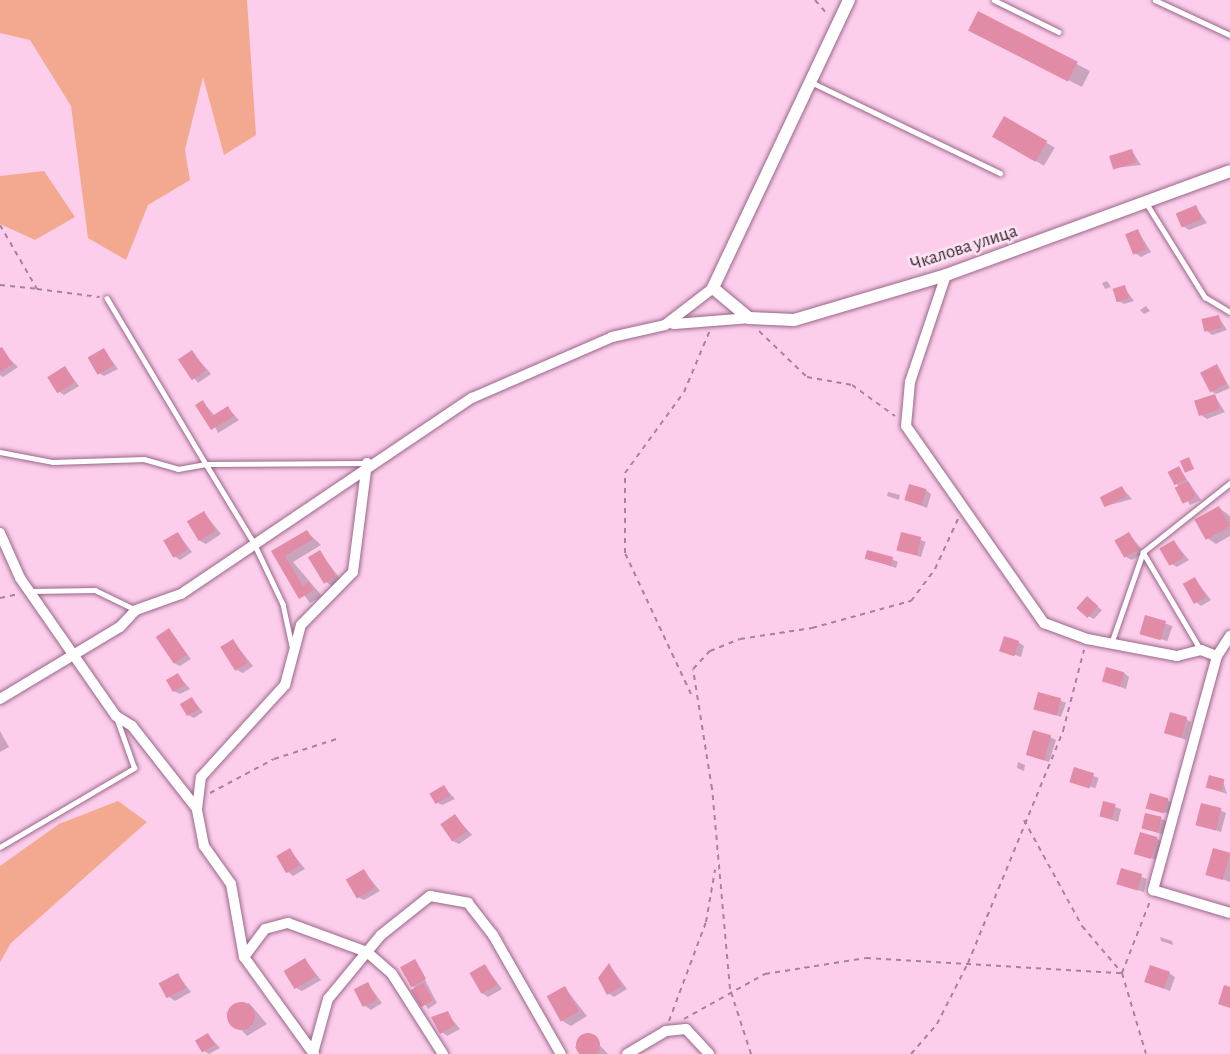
<!DOCTYPE html>
<html>
<head>
<meta charset="utf-8">
<style>
	body { margin:0 }
	#map { position:relative; width:1230px; height:1054px; overflow:hidden; background:#fdceec; font-family:"Alegreya Sans",sans-serif }
	div>[style] { position:absolute }
	.green>* { inset:0; background:#f3a98f }
	.shadow>* { inset:0; background:#0003; transform-origin:0 0 }
	.building>* { inset:0; background:#e28ba6; transform-origin:0 0 }
	.round { border-radius:50% }
	.path>* { height:2px; margin-top:-1px; transform-origin:0; background:repeating-linear-gradient(90deg,#a7839a 0 5px,transparent 0 10px) }
	.roads { filter:drop-shadow(0 0 2px #9a6688) drop-shadow(0 0 2px #9a6688) }
	.lane>* { height:4.5px; margin:-2.25px; padding:0 2.25px; transform-origin:2.25px; border-radius:2.25px; background:#fff }
	.street>* { height:10px; margin:-5px; padding:0 5px; transform-origin:5px; border-radius:5px; background:#fff }
	.secondary>* { height:12px; margin:-6px; padding:0 6px; transform-origin:6px; border-radius:6px; background:#fff }
	span { translate:-50% -50%; white-space:nowrap; text-align:center; line-height:1.15; -webkit-text-stroke:5px #fce4f3; paint-order:stroke }
	.street-label { font-size:19px; color:#3d2735 }
</style>
</head>
<body>
<div id="map">
	<div class="green">
		<i style="clip-path:polygon(0 0,247px 0,256px 135px,224px 155px,203px 77px,185px 150px,190px 180px,148px 205px,126px 260px,88px 238px,71px 106px,30px 40px,0 33px)"></i>
		<i style="clip-path:polygon(44px 171px,75px 217px,35px 240px,0 224px,0 176px)"></i>
		<i style="clip-path:polygon(118px 801px,147px 822px,11px 943px,0 962px,0 866px,59px 824px)"></i>
	</div>
	<div class="shadow">
		<i style="clip-path:polygon(979px 13px,1090px 71px,1082px 87px,983px 37px)"></i>
		<i style="left:1005px;top:118px;width:58px;height:21px;rotate:31deg"></i>
		<i style="clip-path:polygon(1132px 151px,1141px 165px,1115px 168px)"></i>
		<i style="clip-path:polygon(1196px 207px,1207px 223px,1189px 230px,1183px 226px)"></i>
		<i style="clip-path:polygon(1138px 231px,1151px 252px,1141px 257px,1135px 253px)"></i>
		<i style="clip-path:polygon(1107px 281px,1111px 287px,1105px 289px,1102px 283px)"></i>
		<i style="clip-path:polygon(1124px 287px,1134px 301px,1124px 304px,1118px 301px)"></i>
		<i style="clip-path:polygon(1146px 306px,1150px 311px,1144px 314px,1140px 310px)"></i>
		<i style="clip-path:polygon(1218px 316px,1227px 330px,1212px 335px,1207px 331px)"></i>
		<i style="clip-path:polygon(0 350px,18px 367px,3px 377px,0 375px)"></i>
		<i style="clip-path:polygon(104px 350px,118px 369px,104px 376px,99px 373px)"></i>
		<i style="clip-path:polygon(192px 352px,211px 374px,198px 383px,180px 360px)"></i>
		<i style="clip-path:polygon(1217px 366px,1230px 388px,1216px 394px,1211px 391px)"></i>
		<i style="clip-path:polygon(65px 368px,79px 386px,64px 395px,58px 391px)"></i>
		<i style="clip-path:polygon(1215px 396px,1225px 412px,1207px 419px,1201px 415px)"></i>
		<i style="clip-path:polygon(203px 402px,215px 416px,228px 408px,239px 420px,218px 433px)"></i>
		<i style="clip-path:polygon(1179px 468px,1201px 500px,1190px 505px,1177px 484px)"></i>
		<i style="clip-path:polygon(1122px 488px,1132px 499px,1106px 506px)"></i>
		<i style="clip-path:polygon(926px 490px,931px 494px,927px 508px,906px 500px)"></i>
		<i style="clip-path:polygon(888px 492px,900px 495px,899px 500px,887px 496px)"></i>
		<i style="clip-path:polygon(1219px 508px,1230px 516px,1230px 536px,1216px 544px,1207px 538px)"></i>
		<i style="clip-path:polygon(204px 513px,221px 534px,206px 544px,200px 541px)"></i>
		<i style="clip-path:polygon(307px 532px,321px 545px,293px 562px,322px 596px,310px 603px,273px 552px)"></i>
		<i style="clip-path:polygon(178px 534px,192px 552px,180px 560px,174px 556px)"></i>
		<i style="left:902px;top:534px;width:25px;height:16px;rotate:18deg"></i>
		<i style="clip-path:polygon(1129px 534px,1144px 552px,1132px 560px,1126px 557px)"></i>
		<i style="clip-path:polygon(1174px 542px,1189px 560px,1177px 567px,1171px 564px)"></i>
		<i style="clip-path:polygon(320px 552px,341px 580px,332px 586px,326px 582px)"></i>
		<i style="clip-path:polygon(866px 558px,892px 559px,898px 562px,896px 568px)"></i>
		<i style="clip-path:polygon(1195px 579px,1211px 600px,1201px 606px,1196px 602px)"></i>
		<i style="clip-path:polygon(1087px 598px,1102px 610px,1094px 619px,1088px 616px)"></i>
		<i style="left:1146px;top:617px;width:28px;height:16px;rotate:19deg"></i>
		<i style="clip-path:polygon(169px 630px,191px 659px,180px 666px,174px 663px)"></i>
		<i style="clip-path:polygon(233px 641px,253px 666px,243px 673px,237px 670px)"></i>
		<i style="clip-path:polygon(1018px 642px,1024px 646px,1021px 657px,1002px 650px)"></i>
		<i style="clip-path:polygon(1124px 673px,1129px 677px,1126px 689px,1105px 681px)"></i>
		<i style="clip-path:polygon(178px 675px,190px 689px,180px 694px,174px 691px)"></i>
		<i style="clip-path:polygon(192px 699px,203px 712px,194px 718px,188px 715px)"></i>
		<i style="clip-path:polygon(1060px 700px,1066px 703px,1061px 717px,1035px 708px)"></i>
		<i style="clip-path:polygon(1186px 719px,1191px 722px,1186px 740px,1165px 732px)"></i>
		<i style="clip-path:polygon(0 731px,9px 747px,0 752px)"></i>
		<i style="clip-path:polygon(1050px 737px,1056px 740px,1049px 762px,1033px 757px)"></i>
		<i style="clip-path:polygon(1018px 762px,1025px 765px,1024px 771px,1017px 768px)"></i>
		<i style="left:1075px;top:770px;width:25px;height:11px;rotate:18deg"></i>
		<i style="clip-path:polygon(1223px 781px,1227px 794px,1208px 787px)"></i>
		<i style="clip-path:polygon(444px 787px,455px 799px,442px 805px,436px 802px)"></i>
		<i style="clip-path:polygon(1167px 800px,1173px 803px,1170px 814px,1148px 807px)"></i>
		<i style="clip-path:polygon(1104px 803px,1121px 809px,1118px 822px,1107px 818px)"></i>
		<i style="clip-path:polygon(1220px 810px,1226px 813px,1221px 832px,1197px 824px)"></i>
		<i style="clip-path:polygon(455px 816px,472px 835px,459px 844px,453px 841px)"></i>
		<i style="clip-path:polygon(1162px 819px,1167px 822px,1164px 835px,1143px 828px)"></i>
		<i style="clip-path:polygon(1156px 838px,1162px 842px,1157px 860px,1137px 853px)"></i>
		<i style="clip-path:polygon(290px 850px,305px 869px,293px 876px,288px 872px)"></i>
		<i style="clip-path:polygon(1214px 851px,1230px 855px,1230px 882px,1208px 874px)"></i>
		<i style="clip-path:polygon(1122px 870px,1147px 879px,1144px 892px,1124px 886px)"></i>
		<i style="clip-path:polygon(364px 871px,380px 891px,364px 900px,358px 897px)"></i>
		<i style="clip-path:polygon(1160px 937px,1172px 941px,1173px 945px,1161px 941px)"></i>
		<i style="clip-path:polygon(305px 960px,321px 980px,302px 991px,296px 988px)"></i>
		<i style="clip-path:polygon(415px 961px,437px 1003px,428px 1009px,413px 986px)"></i>
		<i style="clip-path:polygon(485px 966px,502px 989px,488px 997px,482px 993px)"></i>
		<i style="clip-path:polygon(610px 966px,627px 989px,614px 997px,608px 993px)"></i>
		<i style="clip-path:polygon(1169px 973px,1175px 977px,1170px 991px,1147px 982px)"></i>
		<i style="clip-path:polygon(178px 975px,191px 992px,175px 1001px,169px 997px)"></i>
		<i style="clip-path:polygon(368px 984px,382px 1003px,371px 1010px,365px 1006px)"></i>
		<i style="clip-path:polygon(565px 988px,587px 1016px,571px 1026px,561px 1020px)"></i>
		<i style="clip-path:polygon(249px 1003px,267px 1024px,247px 1036px,226px 1013px)"></i>
		<i style="clip-path:polygon(447px 1013px,460px 1029px,447px 1036px,442px 1032px)"></i>
		<i style="clip-path:polygon(587px 1034px,593px 1038px,608px 1054px,579px 1054px,575px 1047px)"></i>
		<i style="clip-path:polygon(208px 1035px,220px 1048px,209px 1054px,204px 1051px)"></i>
	</div>
	<div class="building">
		<i style="left:978px;top:11px;width:112px;height:22px;rotate:27deg"></i>
		<i style="left:1004px;top:116px;width:50px;height:24px;rotate:30deg"></i>
		<i style="left:1132px;top:149px;width:14px;height:24px;rotate:73deg"></i>
		<i style="left:1196px;top:205px;width:15px;height:22px;rotate:67deg"></i>
		<i style="left:1138px;top:229px;width:22px;height:14px;rotate:68deg"></i>
		<i style="left:1125px;top:285px;width:14px;height:13px;rotate:73deg"></i>
		<i style="left:1219px;top:315px;width:13px;height:18px;rotate:77deg"></i>
		<i style="clip-path:polygon(2px 347px,13px 364px,0 372px,0 348px)"></i>
		<i style="left:104px;top:348px;width:20px;height:19px;rotate:60deg"></i>
		<i style="left:192px;top:350px;width:25px;height:17px;rotate:56deg"></i>
		<i style="left:1217px;top:364px;width:22px;height:19px;rotate:63deg"></i>
		<i style="left:65px;top:366px;width:19px;height:21px;rotate:58deg"></i>
		<i style="left:1215px;top:394px;width:16px;height:22px;rotate:72deg"></i>
		<i style="clip-path:polygon(203px 400px,212px 416px,228px 406px,234px 416px,211px 430px,195px 405px)"></i>
		<i style="left:1189px;top:457px;width:13px;height:10px;rotate:67deg"></i>
		<i style="left:1179px;top:466px;width:15px;height:13px;rotate:62deg"></i>
		<i style="left:1188px;top:481px;width:18px;height:15px;rotate:63deg"></i>
		<i style="left:909px;top:484px;width:18px;height:17px;rotate:16deg"></i>
		<i style="left:1122px;top:486px;width:11px;height:25px;rotate:63deg"></i>
		<i style="left:1219px;top:506px;width:23px;height:28px;rotate:61deg"></i>
		<i style="left:204px;top:511px;width:23px;height:20px;rotate:59deg"></i>
		<i style="clip-path:polygon(307px 530px,313px 539px,285px 556px,303px 586px,309px 582px,314px 590px,299px 599px,271px 551px)"></i>
		<i style="left:178px;top:532px;width:20px;height:17px;rotate:60deg"></i>
		<i style="left:901px;top:532px;width:21px;height:19px;rotate:14deg"></i>
		<i style="left:1129px;top:532px;width:20px;height:17px;rotate:60deg"></i>
		<i style="left:1174px;top:540px;width:20px;height:17px;rotate:60deg"></i>
		<i style="left:320px;top:550px;width:31px;height:14px;rotate:59deg"></i>
		<i style="left:867px;top:550px;width:27px;height:9px;rotate:15deg"></i>
		<i style="left:1195px;top:577px;width:23px;height:14px;rotate:61deg"></i>
		<i style="left:1087px;top:596px;width:15px;height:16px;rotate:42deg"></i>
		<i style="left:1145px;top:615px;width:22px;height:20px;rotate:16deg"></i>
		<i style="left:169px;top:628px;width:32px;height:16px;rotate:56deg"></i>
		<i style="left:1004px;top:636px;width:16px;height:16px;rotate:18deg"></i>
		<i style="left:233px;top:639px;width:28px;height:15px;rotate:58deg"></i>
		<i style="left:1106px;top:667px;width:19px;height:15px;rotate:16deg"></i>
		<i style="left:178px;top:673px;width:14px;height:14px;rotate:60deg"></i>
		<i style="left:1038px;top:692px;width:24px;height:18px;rotate:15deg"></i>
		<i style="left:192px;top:697px;width:14px;height:14px;rotate:60deg"></i>
		<i style="left:1170px;top:712px;width:18px;height:22px;rotate:16deg"></i>
		<i style="left:1033px;top:730px;width:19px;height:26px;rotate:16deg"></i>
		<i style="left:1074px;top:767px;width:21px;height:16px;rotate:17deg"></i>
		<i style="left:1209px;top:775px;width:16px;height:13px;rotate:15deg"></i>
		<i style="left:444px;top:785px;width:12px;height:17px;rotate:59deg"></i>
		<i style="left:1150px;top:793px;width:19px;height:16px;rotate:16deg"></i>
		<i style="left:1103px;top:801px;width:13px;height:16px;rotate:13deg"></i>
		<i style="left:1201px;top:803px;width:21px;height:23px;rotate:14deg"></i>
		<i style="left:1145px;top:813px;width:17px;height:16px;rotate:13deg"></i>
		<i style="left:455px;top:814px;width:21px;height:18px;rotate:55deg"></i>
		<i style="left:1140px;top:832px;width:18px;height:23px;rotate:16deg"></i>
		<i style="left:290px;top:848px;width:20px;height:16px;rotate:60deg"></i>
		<i style="left:1213px;top:848px;width:18px;height:28px;rotate:16deg"></i>
		<i style="left:1121px;top:868px;width:22px;height:17px;rotate:16deg"></i>
		<i style="left:364px;top:869px;width:22px;height:21px;rotate:60deg"></i>
		<i style="left:305px;top:958px;width:21px;height:25px;rotate:59deg"></i>
		<i style="left:415px;top:959px;width:23px;height:17px;rotate:61deg"></i>
		<i style="clip-path:polygon(609px 963px,622px 986px,607px 995px,598px 978px)"></i>
		<i style="left:485px;top:964px;width:24px;height:18px;rotate:60deg"></i>
		<i style="left:1150px;top:965px;width:21px;height:18px;rotate:19deg"></i>
		<i style="left:178px;top:973px;width:17px;height:22px;rotate:62deg"></i>
		<i style="left:368px;top:982px;width:20px;height:16px;rotate:63deg"></i>
		<i style="left:423px;top:983px;width:20px;height:14px;rotate:60deg"></i>
		<i style="clip-path:polygon(1224px 985px,1230px 987px,1230px 1008px,1218px 1004px)"></i>
		<i style="left:565px;top:986px;width:29px;height:21px;rotate:61deg"></i>
		<i class="round" style="left:227px;top:1002px;width:28px;height:28px"></i>
		<i style="clip-path:polygon(448px 1011px,455px 1025px,440px 1034px,431px 1017px)"></i>
		<i style="left:208px;top:1033px;width:14px;height:15px;rotate:60deg"></i>
		<i class="round" style="left:576px;top:1033px;width:24px;height:24px"></i>
	</div>
	<div class="path">
		<i style="left:815px;top:0;width:20px;rotate:49deg"></i>
		<i style="left:0;top:225px;width:74px;rotate:60deg"></i>
		<i style="left:37px;top:289px;width:63px;rotate:7.4deg"></i>
		<i style="left:0;top:285px;width:37px;rotate:6deg"></i>
		<i style="left:759px;top:331px;width:66px;rotate:43.8deg"></i>
		<i style="left:807px;top:377px;width:46px;rotate:10.1deg"></i>
		<i style="left:852px;top:385px;width:53px;rotate:35.8deg"></i>
		<i style="left:0;top:598px;width:19px;rotate:-12deg"></i>
		<i style="left:691px;top:694px;width:156px;rotate:-115.1deg"></i>
		<i style="left:625px;top:553px;width:80px;rotate:-90deg"></i>
		<i style="left:625px;top:473px;width:100px;rotate:-53.9deg"></i>
		<i style="left:684px;top:392px;width:67px;rotate:-67.2deg"></i>
		<i style="left:210px;top:793px;width:72px;rotate:-28deg"></i>
		<i style="left:274px;top:759px;width:69px;rotate:-17.7deg"></i>
		<i style="left:1024px;top:820px;width:121px;rotate:61.3deg"></i>
		<i style="left:1082px;top:926px;width:62px;rotate:49.6deg"></i>
		<i style="left:1122px;top:973px;width:84px;rotate:73.5deg"></i>
		<i style="left:684px;top:1019px;width:93px;rotate:-29.1deg"></i>
		<i style="left:765px;top:974px;width:102px;rotate:-9deg"></i>
		<i style="left:866px;top:958px;width:256px;rotate:3.4deg"></i>
		<i style="left:1122px;top:973px;width:77px;rotate:-68.7deg"></i>
		<i style="left:669px;top:1021px;width:106px;rotate:-69.5deg"></i>
		<i style="left:706px;top:922px;width:53px;rotate:-80.2deg"></i>
		<i style="left:751px;top:1054px;width:68px;rotate:-107.9deg"></i>
		<i style="left:730px;top:989px;width:201px;rotate:-95.1deg"></i>
		<i style="left:712px;top:789px;width:121px;rotate:-99deg"></i>
		<i style="left:693px;top:669px;width:25px;rotate:-47deg"></i>
		<i style="left:710px;top:651px;width:32px;rotate:-22deg"></i>
		<i style="left:740px;top:639px;width:73px;rotate:-8.7deg"></i>
		<i style="left:812px;top:628px;width:103px;rotate:-15.3deg"></i>
		<i style="left:911px;top:601px;width:40px;rotate:-53deg"></i>
		<i style="left:935px;top:569px;width:55px;rotate:-65.3deg"></i>
		<i style="left:911px;top:1054px;width:40px;rotate:-49deg"></i>
		<i style="left:937px;top:1024px;width:68px;rotate:-63.1deg"></i>
		<i style="left:968px;top:963px;width:251px;rotate:-67.7deg"></i>
		<i style="left:1063px;top:731px;width:84px;rotate:-75.5deg"></i>
	</div>
	<div class="roads">
		<div class="lane">
			<i style="left:994px;top:0;width:72px;rotate:26.2deg"></i>
			<i style="left:1155px;top:0;width:83px;rotate:25deg"></i>
			<i style="left:811px;top:82px;width:210px;rotate:25.7deg"></i>
			<i style="left:1147px;top:204px;width:110px;rotate:58.1deg"></i>
			<i style="left:1205px;top:297px;width:29px;rotate:31deg"></i>
			<i style="left:107px;top:298px;width:193px;rotate:59.2deg"></i>
			<i style="left:206px;top:464px;width:160px;rotate:-0.4deg"></i>
			<i style="left:0;top:452px;width:54px;rotate:10.7deg"></i>
			<i style="left:53px;top:462px;width:91px;rotate:-1.9deg"></i>
			<i style="left:144px;top:459px;width:35px;rotate:16deg"></i>
			<i style="left:178px;top:469px;width:28px;rotate:-10deg"></i>
			<i style="left:206px;top:464px;width:92px;rotate:58.7deg"></i>
			<i style="left:254px;top:543px;width:68px;rotate:64.6deg"></i>
			<i style="left:283px;top:604px;width:43px;rotate:77.9deg"></i>
			<i style="left:1143px;top:552px;width:114px;rotate:59.4deg"></i>
			<i style="left:31px;top:591px;width:64px;rotate:-0.9deg"></i>
			<i style="left:95px;top:590px;width:46px;rotate:26deg"></i>
			<i style="left:1112px;top:641px;width:94px;rotate:-70.8deg"></i>
			<i style="left:1143px;top:552px;width:111px;rotate:-38.4deg"></i>
			<i style="left:0;top:847px;width:156px;rotate:-30.5deg"></i>
			<i style="left:134px;top:768px;width:51px;rotate:-109.5deg"></i>
		</div>
		<div class="street">
			<i style="left:946px;top:275px;width:113px;rotate:108.6deg"></i>
			<i style="left:910px;top:382px;width:44px;rotate:95.2deg"></i>
			<i style="left:906px;top:426px;width:241px;rotate:55deg"></i>
			<i style="left:1044px;top:623px;width:46px;rotate:20.4deg"></i>
			<i style="left:1087px;top:639px;width:92px;rotate:10.7deg"></i>
			<i style="left:1177px;top:656px;width:25px;rotate:-14deg"></i>
			<i style="left:1201px;top:650px;width:17px;rotate:21deg"></i>
			<i style="left:1217px;top:656px;width:243px;rotate:105.3deg"></i>
			<i style="left:1153px;top:890px;width:80px;rotate:16.6deg"></i>
			<i style="left:673px;top:324px;width:76px;rotate:-4.5deg"></i>
			<i style="left:0;top:533px;width:49px;rotate:66deg"></i>
			<i style="left:20px;top:578px;width:168px;rotate:55.2deg"></i>
			<i style="left:116px;top:716px;width:19px;rotate:32deg"></i>
			<i style="left:132px;top:726px;width:105px;rotate:51.9deg"></i>
			<i style="left:1217px;top:656px;width:24px;rotate:-57deg"></i>
			<i style="left:0;top:699px;width:140px;rotate:-31deg"></i>
			<i style="left:120px;top:627px;width:23px;rotate:-47deg"></i>
			<i style="left:136px;top:610px;width:48px;rotate:-19.6deg"></i>
			<i style="left:181px;top:594px;width:351px;rotate:-34deg"></i>
			<i style="left:472px;top:398px;width:153px;rotate:-23.5deg"></i>
			<i style="left:612px;top:337px;width:54px;rotate:-12.8deg"></i>
			<i style="left:665px;top:325px;width:61px;rotate:-37.6deg"></i>
			<i style="left:244px;top:957px;width:35px;rotate:-53deg"></i>
			<i style="left:265px;top:929px;width:24px;rotate:-15deg"></i>
			<i style="left:288px;top:923px;width:84px;rotate:20.2deg"></i>
			<i style="left:367px;top:952px;width:33px;rotate:41deg"></i>
			<i style="left:392px;top:974px;width:95px;rotate:57.5deg"></i>
			<i style="left:313px;top:1053px;width:56px;rotate:-74.5deg"></i>
			<i style="left:328px;top:999px;width:83px;rotate:-50.4deg"></i>
			<i style="left:381px;top:935px;width:63px;rotate:-38.5deg"></i>
			<i style="left:430px;top:896px;width:39px;rotate:10deg"></i>
			<i style="left:468px;top:903px;width:41px;rotate:52deg"></i>
			<i style="left:493px;top:935px;width:137px;rotate:60.3deg"></i>
			<i style="left:314px;top:1054px;width:120px;rotate:-125.8deg"></i>
			<i style="left:244px;top:957px;width:74px;rotate:-100.1deg"></i>
			<i style="left:231px;top:884px;width:47px;rotate:-125.4deg"></i>
			<i style="left:204px;top:846px;width:38px;rotate:-101deg"></i>
			<i style="left:197px;top:809px;width:32px;rotate:-83deg"></i>
			<i style="left:201px;top:777px;width:125px;rotate:-47.6deg"></i>
			<i style="left:285px;top:685px;width:62px;rotate:-75.1deg"></i>
			<i style="left:301px;top:625px;width:74px;rotate:-45.5deg"></i>
			<i style="left:353px;top:572px;width:110px;rotate:-82.7deg"></i>
			<i style="left:627px;top:1054px;width:45px;rotate:-30.5deg"></i>
			<i style="left:666px;top:1031px;width:20px;rotate:-6deg"></i>
			<i style="left:686px;top:1029px;width:34px;rotate:47deg"></i>
		</div>
		<div class="secondary">
			<i style="left:849px;top:0;width:318px;rotate:115.3deg"></i>
			<i style="left:713px;top:288px;width:47px;rotate:39.8deg"></i>
			<i style="left:749px;top:318px;width:45px;rotate:2.5deg"></i>
			<i style="left:794px;top:320px;width:159px;rotate:-16.5deg"></i>
			<i style="left:946px;top:275px;width:302px;rotate:-20.1deg"></i>
		</div>
	</div>
	<div class="street-label">
		<span style="left:964px;top:248px;rotate:-18deg">Чкалова улица</span>
	</div>
</div>
</body>
</html>
